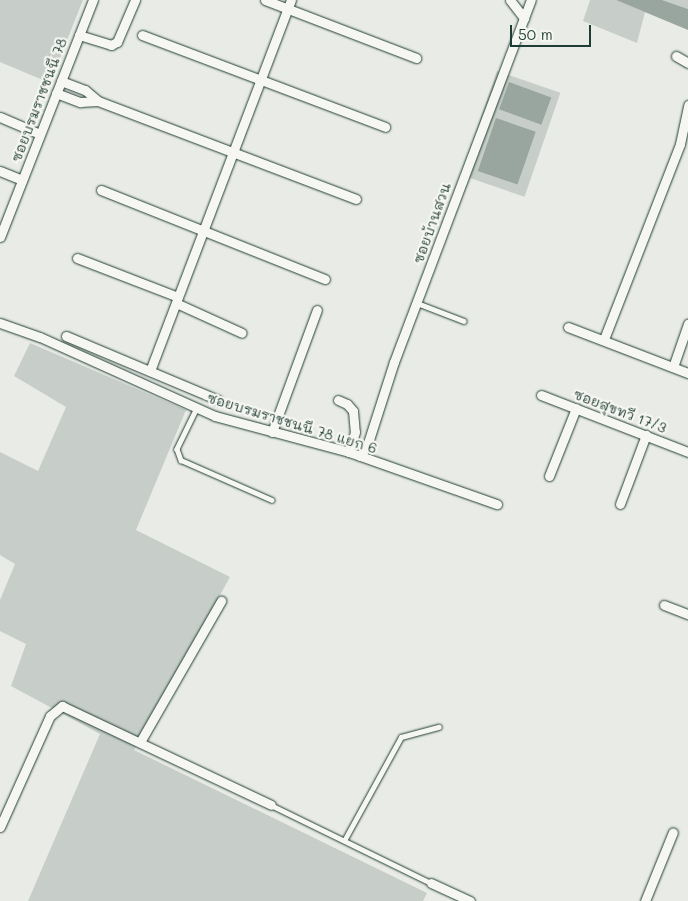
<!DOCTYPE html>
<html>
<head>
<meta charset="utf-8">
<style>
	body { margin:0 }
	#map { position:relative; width:688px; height:901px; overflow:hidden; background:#e9ebe7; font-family:Mali,"Playpen Sans Thai",sans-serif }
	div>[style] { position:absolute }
	.green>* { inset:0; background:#c7cec9; transform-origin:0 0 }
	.water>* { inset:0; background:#99a6a0; transform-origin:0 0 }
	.roads { filter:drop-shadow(0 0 1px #1f3d34) drop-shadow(0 0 1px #1f3d34) }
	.lane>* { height:4.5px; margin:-2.25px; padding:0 2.25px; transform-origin:2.25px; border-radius:2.25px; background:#f6f6f2 }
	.street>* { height:9px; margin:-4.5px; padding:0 4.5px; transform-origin:4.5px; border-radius:4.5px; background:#f6f6f2 }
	span { translate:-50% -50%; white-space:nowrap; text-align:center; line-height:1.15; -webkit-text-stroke:4.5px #f6f6f2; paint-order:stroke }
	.street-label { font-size:14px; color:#1f3d34 }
	.scale { position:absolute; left:510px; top:25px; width:81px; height:22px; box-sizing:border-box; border:2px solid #1f3d34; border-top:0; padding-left:6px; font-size:15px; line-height:18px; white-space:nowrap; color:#1f3d34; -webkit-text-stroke:4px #f6f6f2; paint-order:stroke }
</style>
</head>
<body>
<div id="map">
	<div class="green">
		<i style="clip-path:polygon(0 0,83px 0,50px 83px,0 62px)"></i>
		<i style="clip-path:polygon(590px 0,616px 0,645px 12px,637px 43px,583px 21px)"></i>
		<i style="clip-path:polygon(662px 0,688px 0,688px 9px)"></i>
		<i style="left:497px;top:71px;width:67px;height:110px;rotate:19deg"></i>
		<i style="clip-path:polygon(30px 343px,186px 410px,136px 530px,230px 577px,134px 750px,427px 893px,423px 901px,28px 901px,100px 734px,11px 686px,26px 644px,0 631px,0 600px,15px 564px,0 555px,0 452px,38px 471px,66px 407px,14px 376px)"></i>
	</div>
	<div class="water">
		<i style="clip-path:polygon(616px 0,662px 0,688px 9px,688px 30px)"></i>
		<i style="left:509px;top:82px;width:45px;height:29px;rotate:20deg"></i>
		<i style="left:496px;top:118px;width:42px;height:56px;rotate:19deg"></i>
	</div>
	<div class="roads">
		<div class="lane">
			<i style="left:417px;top:303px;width:50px;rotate:21deg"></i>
			<i style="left:197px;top:408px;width:46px;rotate:116deg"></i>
			<i style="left:177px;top:449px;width:12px;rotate:70deg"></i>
			<i style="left:181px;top:460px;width:99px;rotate:23.7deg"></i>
			<i style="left:271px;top:805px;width:178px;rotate:26deg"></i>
			<i style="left:345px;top:839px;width:116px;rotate:-61.2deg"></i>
			<i style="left:401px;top:737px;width:39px;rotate:-15deg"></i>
		</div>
		<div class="street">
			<i style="left:265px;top:0;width:162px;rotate:21deg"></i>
			<i style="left:510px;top:0;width:23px;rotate:52deg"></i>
			<i style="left:79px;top:35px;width:34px;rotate:17deg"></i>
			<i style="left:111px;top:45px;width:7px;rotate:-27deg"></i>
			<i style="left:117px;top:42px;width:46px;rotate:-66.8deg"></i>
			<i style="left:142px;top:35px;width:260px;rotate:20.7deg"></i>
			<i style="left:676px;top:56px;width:14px;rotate:30deg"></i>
			<i style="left:61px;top:81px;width:26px;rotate:21deg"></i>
			<i style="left:85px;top:90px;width:17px;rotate:40deg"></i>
			<i style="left:98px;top:101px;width:276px;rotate:20.8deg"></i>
			<i style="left:56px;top:93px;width:26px;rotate:21deg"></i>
			<i style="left:80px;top:102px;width:18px;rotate:-3deg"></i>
			<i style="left:0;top:117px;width:43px;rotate:23deg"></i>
			<i style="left:0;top:171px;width:24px;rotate:22deg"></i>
			<i style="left:101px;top:190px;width:241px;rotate:21.7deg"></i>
			<i style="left:0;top:237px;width:255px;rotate:-68.6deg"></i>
			<i style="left:77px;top:258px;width:108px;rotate:21.1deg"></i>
			<i style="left:176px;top:303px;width:72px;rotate:24.4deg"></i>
			<i style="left:0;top:323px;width:42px;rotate:19.3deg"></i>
			<i style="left:40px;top:337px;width:192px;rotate:24.3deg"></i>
			<i style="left:215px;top:416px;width:139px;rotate:15deg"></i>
			<i style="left:349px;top:452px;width:157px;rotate:19.4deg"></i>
			<i style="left:568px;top:327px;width:129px;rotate:21deg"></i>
			<i style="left:66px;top:336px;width:165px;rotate:22.8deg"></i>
			<i style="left:604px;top:339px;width:209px;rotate:-68.7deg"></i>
			<i style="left:680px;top:144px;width:40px;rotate:-78deg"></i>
			<i style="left:673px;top:367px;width:46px;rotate:-70.8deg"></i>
			<i style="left:150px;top:371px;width:397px;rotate:-69.2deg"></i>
			<i style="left:541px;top:395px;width:158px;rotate:21.2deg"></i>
			<i style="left:338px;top:400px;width:10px;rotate:24deg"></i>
			<i style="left:347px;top:404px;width:9px;rotate:49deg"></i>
			<i style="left:353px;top:411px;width:21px;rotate:85deg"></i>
			<i style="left:355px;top:432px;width:21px;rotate:107deg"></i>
			<i style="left:272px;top:432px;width:130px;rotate:-69.8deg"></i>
			<i style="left:360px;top:456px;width:12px;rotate:-55deg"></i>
			<i style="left:367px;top:446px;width:88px;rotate:-72.2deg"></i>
			<i style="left:394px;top:362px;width:387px;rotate:-69.3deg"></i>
			<i style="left:549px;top:476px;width:73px;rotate:-68.3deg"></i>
			<i style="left:620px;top:504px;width:74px;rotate:-69.4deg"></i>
			<i style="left:664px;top:605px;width:26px;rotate:21deg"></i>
			<i style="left:140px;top:742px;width:163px;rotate:-60.1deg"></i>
			<i style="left:0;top:827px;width:122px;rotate:-65.8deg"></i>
			<i style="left:50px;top:716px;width:16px;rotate:-40deg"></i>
			<i style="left:62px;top:706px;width:231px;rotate:25.3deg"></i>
			<i style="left:431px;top:883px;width:43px;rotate:24.8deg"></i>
			<i style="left:645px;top:901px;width:74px;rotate:-67.9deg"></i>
		</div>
	</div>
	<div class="street-label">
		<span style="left:39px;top:100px;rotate:-69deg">ซอยบรมราชชนนี 78</span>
		<span style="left:432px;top:223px;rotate:-70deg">ซอยบ้านสวน</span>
		<span style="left:620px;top:411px;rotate:21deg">ซอยสุขทวี 17/3</span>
		<span style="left:292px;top:423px;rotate:17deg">ซอยบรมราชชนนี 78 แยก 6</span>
	</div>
	<div class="scale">50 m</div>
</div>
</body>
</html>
